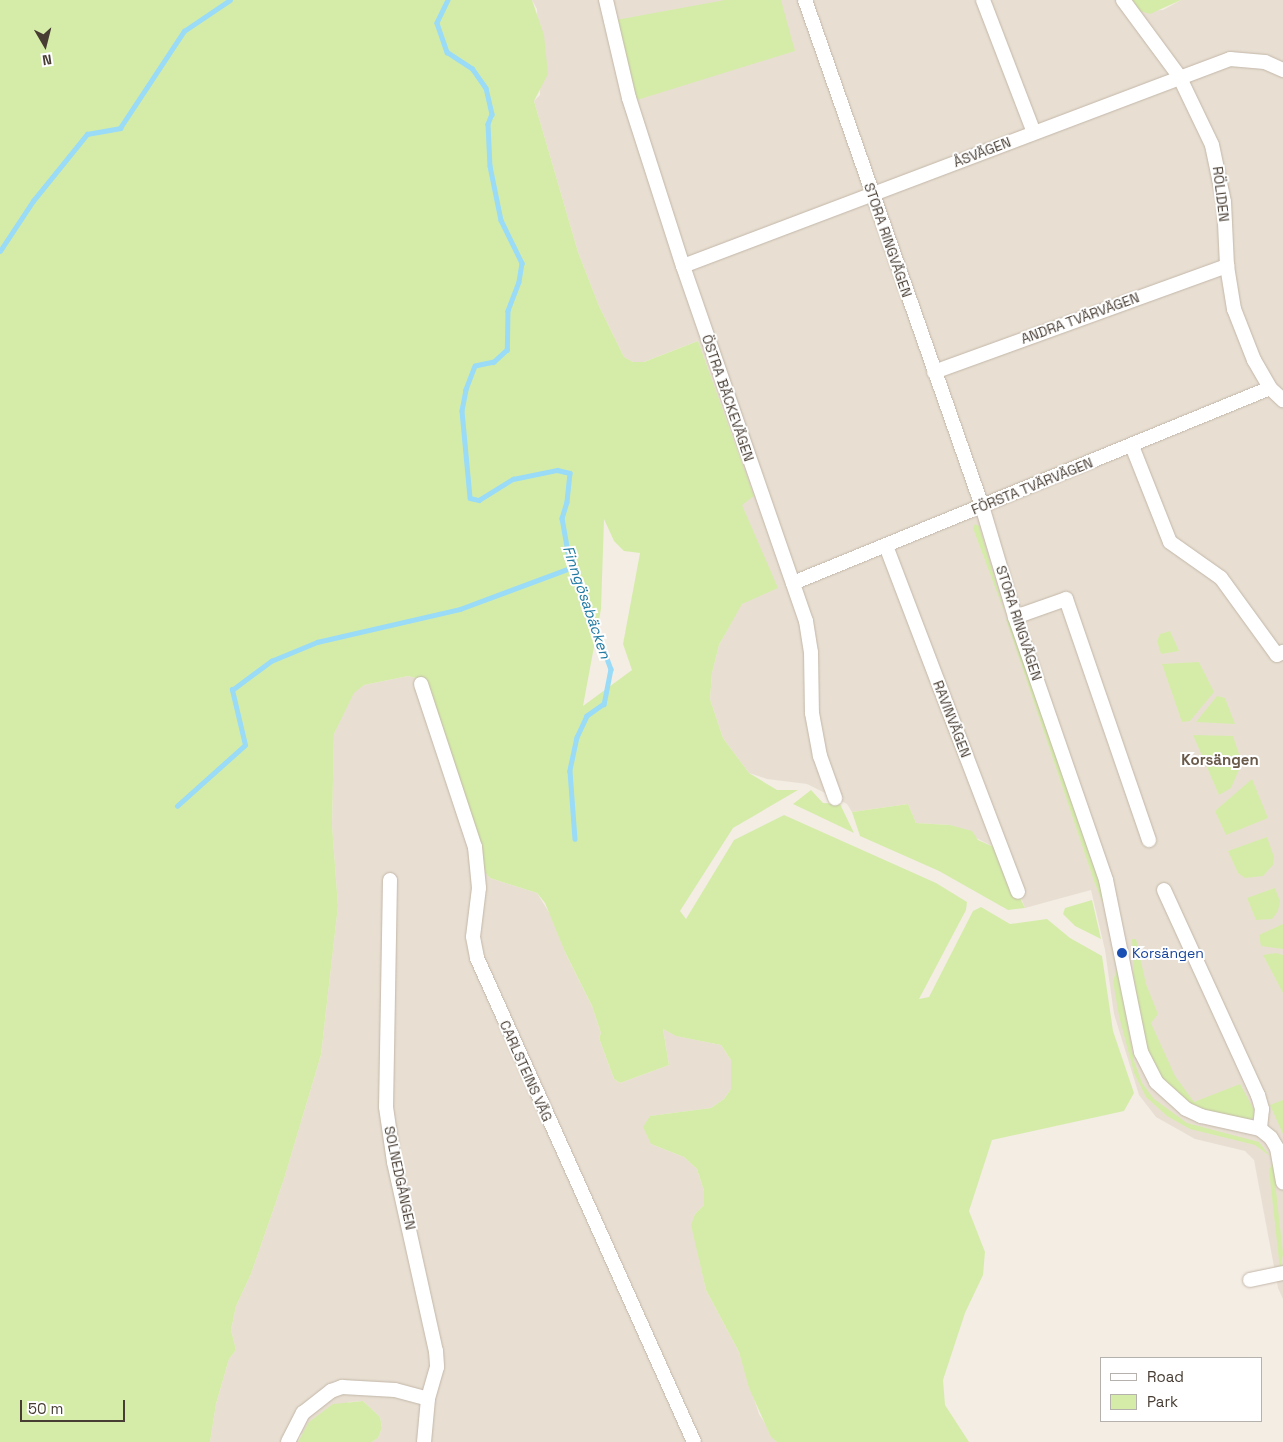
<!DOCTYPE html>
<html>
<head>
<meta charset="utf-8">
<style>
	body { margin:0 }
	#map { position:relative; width:1283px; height:1442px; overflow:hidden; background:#f4ede4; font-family:"Space Grotesk",sans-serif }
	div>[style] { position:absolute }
	.residential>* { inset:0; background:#e8dfd2 }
	.green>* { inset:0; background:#d5eca9 }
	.stream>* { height:4.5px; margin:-2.25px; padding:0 2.25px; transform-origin:2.25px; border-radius:2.25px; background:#9adbf7 }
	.roads { filter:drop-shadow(0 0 1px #c3b7a9) drop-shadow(0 0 1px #c3b7a9) }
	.street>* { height:14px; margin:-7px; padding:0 7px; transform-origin:7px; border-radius:7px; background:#fff }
	.dots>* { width:14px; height:14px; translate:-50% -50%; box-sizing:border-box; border:2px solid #fff; border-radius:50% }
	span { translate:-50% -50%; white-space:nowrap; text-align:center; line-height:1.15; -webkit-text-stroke:4px #fff; paint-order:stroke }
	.street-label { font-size:14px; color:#473d33 }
	.transit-label { font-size:14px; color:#164399 }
	.left { translate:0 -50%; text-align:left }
	.water-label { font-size:15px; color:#207aa2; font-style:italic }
	.neighbourhood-label { font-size:15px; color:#6a5a4a; font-weight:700 }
	.legend { position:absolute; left:1100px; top:1357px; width:162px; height:65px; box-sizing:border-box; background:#fff; border:1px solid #b5b1ad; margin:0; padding:6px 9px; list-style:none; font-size:15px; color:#473d33 }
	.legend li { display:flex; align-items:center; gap:10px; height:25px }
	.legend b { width:25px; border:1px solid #b5b1ad }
	.north { position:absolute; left:20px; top:20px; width:50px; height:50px; -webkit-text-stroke:4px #fff; paint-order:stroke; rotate:172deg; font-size:14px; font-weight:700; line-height:20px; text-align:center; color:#473d33 }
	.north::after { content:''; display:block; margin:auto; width:18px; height:22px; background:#473d33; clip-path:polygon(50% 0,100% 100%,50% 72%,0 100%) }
	.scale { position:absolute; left:20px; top:1400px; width:105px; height:22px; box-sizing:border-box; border:2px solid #473d33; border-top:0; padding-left:6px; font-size:15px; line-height:18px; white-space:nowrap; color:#473d33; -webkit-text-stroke:4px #fff; paint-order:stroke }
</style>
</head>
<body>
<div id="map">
	<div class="residential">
		<i style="clip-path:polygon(532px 0,1132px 0,1140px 11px,1163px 10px,1181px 0,1283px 0,1283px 1299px,1278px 1288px,1254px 1160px,1245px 1151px,1195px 1139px,1156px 1117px,1139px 1095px,1114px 1014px,1105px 950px,1091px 890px,1025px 908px,1021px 898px,1017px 899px,996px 848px,950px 825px,916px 823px,908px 804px,852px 812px,847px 804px,807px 784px,767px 779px,749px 773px,723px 738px,710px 699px,712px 673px,719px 645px,742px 603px,777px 587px,741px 504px,754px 496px,698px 341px,644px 362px,633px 362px,624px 357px,599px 306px,578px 252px,534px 101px,540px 95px,537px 9px)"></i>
		<i style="clip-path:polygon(408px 676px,427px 681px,490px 878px,537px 893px,555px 922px,565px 952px,592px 1006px,601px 1033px,599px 1038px,614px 1079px,620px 1083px,669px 1065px,663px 1029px,677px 1036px,721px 1045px,731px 1060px,731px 1089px,724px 1099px,711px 1108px,651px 1116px,651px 1144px,684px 1157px,697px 1169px,704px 1191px,704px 1205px,695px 1214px,692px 1225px,706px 1290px,739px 1352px,759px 1414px,777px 1442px,372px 1442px,378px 1438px,382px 1428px,380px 1417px,363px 1401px,349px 1402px,299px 1436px,298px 1442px,210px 1442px,216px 1404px,229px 1359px,236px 1350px,231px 1330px,236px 1306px,251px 1274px,284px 1179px,321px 1055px,338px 906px,332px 825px,334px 734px,354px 692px,364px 685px)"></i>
	</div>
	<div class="green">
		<i style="clip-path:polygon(evenodd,0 0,532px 0,544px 35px,548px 74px,534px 101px,578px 252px,599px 306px,624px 357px,633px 362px,644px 362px,698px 341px,754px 496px,742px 505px,778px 588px,742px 604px,719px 645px,712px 673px,710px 699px,723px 738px,749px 773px,777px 790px,798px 790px,733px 828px,680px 911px,686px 919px,734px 840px,784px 815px,936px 883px,967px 902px,966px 910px,919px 999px,929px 997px,973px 911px,981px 907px,1010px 924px,1047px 919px,1070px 938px,1102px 956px,1113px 1031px,1134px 1093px,1124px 1111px,992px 1140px,969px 1211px,985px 1252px,983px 1275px,965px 1313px,943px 1380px,945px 1405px,969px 1442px,777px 1442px,771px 1437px,749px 1388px,739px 1352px,706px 1290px,691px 1225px,695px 1214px,704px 1205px,704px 1191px,697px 1169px,684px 1157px,651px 1144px,643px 1127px,650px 1116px,711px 1108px,724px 1099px,731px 1089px,731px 1060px,721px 1045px,676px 1036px,663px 1029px,669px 1065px,620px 1083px,614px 1079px,599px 1038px,601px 1033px,592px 1006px,565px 952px,545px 903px,537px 893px,490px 878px,486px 873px,427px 681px,408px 676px,364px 685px,354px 693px,334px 734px,332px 825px,338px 906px,321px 1055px,284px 1179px,251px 1274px,236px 1306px,231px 1330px,236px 1350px,229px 1359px,216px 1404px,210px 1442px,0 1442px,0 0,604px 519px,614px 541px,624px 551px,640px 553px,623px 644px,632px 670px,583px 706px,601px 609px,604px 519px)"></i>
		<i style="clip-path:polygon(725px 0,781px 0,795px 51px,637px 100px,616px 20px)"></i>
		<i style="clip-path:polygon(1132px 0,1181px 0,1150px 14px,1140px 11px)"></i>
		<i style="clip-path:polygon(975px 524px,979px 526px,1005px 614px,973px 528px)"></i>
		<i style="clip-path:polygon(1006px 619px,1010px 621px,1106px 903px,1102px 901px,1094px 881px)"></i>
		<i style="clip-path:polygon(1170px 631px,1179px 651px,1161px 654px,1157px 641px,1160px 634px)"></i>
		<i style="clip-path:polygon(1199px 662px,1214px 692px,1190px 721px,1182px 722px,1162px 664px)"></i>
		<i style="clip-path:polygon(1217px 696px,1225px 698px,1235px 724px,1196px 722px)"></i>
		<i style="clip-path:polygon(1193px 735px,1233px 736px,1242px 763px,1231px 788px,1219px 795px)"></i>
		<i style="clip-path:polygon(1252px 779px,1268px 818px,1226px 835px,1215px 811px)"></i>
		<i style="clip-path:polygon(811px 790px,823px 803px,840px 804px,854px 833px,793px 804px)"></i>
		<i style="clip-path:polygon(908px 804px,916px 823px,950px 825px,972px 831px,978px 840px,996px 848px,1025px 908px,1008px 910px,939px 871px,860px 836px,852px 812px)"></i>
		<i style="clip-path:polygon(1267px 837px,1274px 857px,1273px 865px,1263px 876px,1245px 878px,1238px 873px,1228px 851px)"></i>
		<i style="clip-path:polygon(1275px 888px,1280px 901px,1278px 911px,1272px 919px,1256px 920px,1247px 898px)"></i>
		<i style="clip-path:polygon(1092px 900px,1101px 939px,1075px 926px,1063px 914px,1065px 908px)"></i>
		<i style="clip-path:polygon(1283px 924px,1283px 949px,1261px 946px,1259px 935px)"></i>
		<i style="clip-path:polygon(1132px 939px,1136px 939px,1146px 984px,1158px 1014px,1151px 1023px,1175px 1076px,1194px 1102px,1240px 1084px,1253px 1108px,1254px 1116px,1250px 1121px,1196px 1110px,1159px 1081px,1148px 1057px,1135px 994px)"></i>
		<i style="clip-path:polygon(1276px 953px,1283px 955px,1283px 993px,1263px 955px)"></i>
		<i style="clip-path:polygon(1117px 969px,1134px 1061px,1142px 1083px,1154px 1099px,1187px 1123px,1259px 1142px,1270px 1156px,1255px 1145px,1190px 1129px,1167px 1116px,1146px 1097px,1134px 1073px,1119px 1016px,1113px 981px)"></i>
		<i style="clip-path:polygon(1283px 1100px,1283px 1134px,1270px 1105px)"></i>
		<i style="clip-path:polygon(1273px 1163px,1283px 1254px,1280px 1269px,1269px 1170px)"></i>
		<i style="clip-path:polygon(363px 1401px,380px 1417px,382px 1428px,378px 1438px,372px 1442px,298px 1442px,309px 1422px,333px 1404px)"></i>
	</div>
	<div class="stream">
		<i style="left:448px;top:0;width:25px;rotate:116deg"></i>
		<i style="left:437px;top:23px;width:31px;rotate:71deg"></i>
		<i style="left:447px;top:52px;width:30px;rotate:33deg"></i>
		<i style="left:472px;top:68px;width:24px;rotate:55deg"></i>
		<i style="left:486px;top:88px;width:27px;rotate:77deg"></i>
		<i style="left:492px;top:114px;width:11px;rotate:112deg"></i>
		<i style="left:488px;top:124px;width:42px;rotate:87.3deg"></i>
		<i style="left:490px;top:166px;width:55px;rotate:78.5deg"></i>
		<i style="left:501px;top:220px;width:48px;rotate:64deg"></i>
		<i style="left:522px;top:263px;width:19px;rotate:99deg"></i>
		<i style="left:519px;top:282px;width:31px;rotate:111deg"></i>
		<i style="left:508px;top:311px;width:39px;rotate:91deg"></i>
		<i style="left:507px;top:350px;width:18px;rotate:137deg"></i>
		<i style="left:494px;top:362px;width:19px;rotate:168deg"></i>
		<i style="left:475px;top:366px;width:26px;rotate:111deg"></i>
		<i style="left:466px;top:390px;width:21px;rotate:101deg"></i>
		<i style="left:462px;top:411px;width:87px;rotate:84.7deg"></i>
		<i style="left:470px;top:498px;width:9px;rotate:13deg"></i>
		<i style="left:479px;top:500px;width:40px;rotate:-32deg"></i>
		<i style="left:513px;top:479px;width:45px;rotate:-11.6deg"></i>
		<i style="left:557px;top:470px;width:13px;rotate:13deg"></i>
		<i style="left:570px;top:473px;width:29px;rotate:96deg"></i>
		<i style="left:567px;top:502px;width:17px;rotate:107deg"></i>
		<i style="left:562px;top:518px;width:36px;rotate:80deg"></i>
		<i style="left:568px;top:553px;width:124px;rotate:69.7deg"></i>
		<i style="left:611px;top:669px;width:36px;rotate:101deg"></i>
		<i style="left:604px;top:704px;width:21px;rotate:145deg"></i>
		<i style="left:587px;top:716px;width:23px;rotate:115deg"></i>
		<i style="left:577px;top:737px;width:35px;rotate:102deg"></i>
		<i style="left:570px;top:771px;width:68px;rotate:85.8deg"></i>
		<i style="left:0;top:251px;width:60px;rotate:-56.6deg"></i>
		<i style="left:33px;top:201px;width:86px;rotate:-51.1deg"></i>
		<i style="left:87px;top:134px;width:34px;rotate:-10deg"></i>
		<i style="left:120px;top:128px;width:116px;rotate:-56.6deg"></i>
		<i style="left:184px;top:31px;width:55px;rotate:-34deg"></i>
		<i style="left:177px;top:806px;width:91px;rotate:-41.9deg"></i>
		<i style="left:245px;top:745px;width:57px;rotate:-103.3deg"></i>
		<i style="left:232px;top:690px;width:49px;rotate:-36.6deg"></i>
		<i style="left:271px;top:661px;width:50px;rotate:-22.4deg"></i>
		<i style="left:317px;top:642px;width:147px;rotate:-13deg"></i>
		<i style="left:460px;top:609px;width:121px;rotate:-20.4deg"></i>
	</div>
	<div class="roads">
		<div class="street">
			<i style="left:606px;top:0;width:101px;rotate:76.8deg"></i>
			<i style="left:629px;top:98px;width:176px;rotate:72.2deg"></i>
			<i style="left:683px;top:266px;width:376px;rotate:70.9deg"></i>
			<i style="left:806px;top:621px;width:31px;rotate:81deg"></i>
			<i style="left:811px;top:652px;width:61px;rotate:89.1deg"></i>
			<i style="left:812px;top:713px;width:44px;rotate:79.5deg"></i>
			<i style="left:820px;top:756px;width:45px;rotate:70.3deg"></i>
			<i style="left:805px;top:0;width:536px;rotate:70.72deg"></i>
			<i style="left:982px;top:506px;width:116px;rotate:73.4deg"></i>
			<i style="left:1015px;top:617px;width:278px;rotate:70.9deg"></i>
			<i style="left:1106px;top:880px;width:176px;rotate:78.5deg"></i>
			<i style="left:1141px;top:1052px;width:34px;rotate:63deg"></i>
			<i style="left:1156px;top:1082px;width:40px;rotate:42deg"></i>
			<i style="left:1186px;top:1109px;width:17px;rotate:25deg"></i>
			<i style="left:1201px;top:1116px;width:60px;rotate:12.4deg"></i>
			<i style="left:1260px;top:1129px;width:14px;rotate:39deg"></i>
			<i style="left:1271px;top:1138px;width:12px;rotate:59deg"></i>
			<i style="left:1277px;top:1148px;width:35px;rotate:80deg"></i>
			<i style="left:983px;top:0;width:142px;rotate:69deg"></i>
			<i style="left:1123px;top:0;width:94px;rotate:53.6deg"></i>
			<i style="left:1179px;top:76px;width:76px;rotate:64.4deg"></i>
			<i style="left:1212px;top:145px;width:58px;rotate:78.1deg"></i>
			<i style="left:1224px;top:202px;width:64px;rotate:87.3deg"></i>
			<i style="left:1227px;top:266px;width:44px;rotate:80.8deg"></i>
			<i style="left:1234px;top:309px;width:55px;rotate:68.6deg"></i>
			<i style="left:1254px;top:360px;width:32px;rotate:60deg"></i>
			<i style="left:1270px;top:388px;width:18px;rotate:43deg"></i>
			<i style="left:683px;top:266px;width:585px;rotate:-20.73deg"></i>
			<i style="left:1230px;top:59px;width:35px;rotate:5deg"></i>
			<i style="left:1265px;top:62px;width:20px;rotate:24deg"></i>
			<i style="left:934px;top:372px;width:312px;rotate:-19.9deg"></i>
			<i style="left:1132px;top:446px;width:103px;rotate:68.4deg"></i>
			<i style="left:1170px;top:542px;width:62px;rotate:35.2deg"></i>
			<i style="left:1221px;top:578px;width:95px;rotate:54deg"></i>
			<i style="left:1277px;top:655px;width:7px;rotate:-27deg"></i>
			<i style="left:886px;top:546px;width:370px;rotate:69.1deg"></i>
			<i style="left:793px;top:583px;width:515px;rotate:-22.23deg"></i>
			<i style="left:1015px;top:617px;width:54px;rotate:-19.4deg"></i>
			<i style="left:1066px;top:599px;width:255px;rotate:71deg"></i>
			<i style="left:421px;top:684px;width:172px;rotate:71.7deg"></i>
			<i style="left:475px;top:847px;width:41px;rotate:84.4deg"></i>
			<i style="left:479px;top:888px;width:49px;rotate:97deg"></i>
			<i style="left:473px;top:937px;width:21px;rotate:79deg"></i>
			<i style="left:477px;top:958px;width:530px;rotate:65.85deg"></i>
			<i style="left:390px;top:880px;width:227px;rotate:91deg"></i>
			<i style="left:386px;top:1107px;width:56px;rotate:81.7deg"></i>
			<i style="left:394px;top:1162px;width:194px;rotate:77.5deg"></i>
			<i style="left:436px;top:1351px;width:16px;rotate:86deg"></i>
			<i style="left:437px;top:1367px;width:33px;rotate:106deg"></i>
			<i style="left:428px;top:1399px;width:43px;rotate:95.3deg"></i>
			<i style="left:1164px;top:890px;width:226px;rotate:65.4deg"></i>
			<i style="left:1258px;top:1095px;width:15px;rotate:74deg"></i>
			<i style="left:1262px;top:1109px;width:20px;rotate:96deg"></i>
			<i style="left:1250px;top:1280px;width:34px;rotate:-12deg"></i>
			<i style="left:288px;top:1442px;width:33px;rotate:-63deg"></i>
			<i style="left:303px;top:1413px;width:36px;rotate:-38deg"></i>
			<i style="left:331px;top:1391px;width:12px;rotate:-20deg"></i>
			<i style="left:342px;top:1387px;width:53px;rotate:3.2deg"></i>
			<i style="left:395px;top:1390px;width:34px;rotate:15deg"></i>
		</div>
	</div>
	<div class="dots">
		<i style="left:1122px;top:953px;background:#1a4fb4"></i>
	</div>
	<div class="street-label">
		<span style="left:982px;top:152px;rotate:-21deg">ÅSVÄGEN</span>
		<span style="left:1221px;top:194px;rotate:83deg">RÖLIDEN</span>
		<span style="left:888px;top:240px;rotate:71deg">STORA RINGVÄGEN</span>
		<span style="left:1080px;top:318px;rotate:-20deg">ANDRA TVÄRVÄGEN</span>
		<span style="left:728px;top:398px;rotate:71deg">ÖSTRA BÄCKEVÄGEN</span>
		<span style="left:1032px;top:486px;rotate:-22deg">FÖRSTA TVÄRVÄGEN</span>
		<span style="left:1019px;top:623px;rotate:72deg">STORA RINGVÄGEN</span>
		<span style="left:952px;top:719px;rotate:69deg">RAVINVÄGEN</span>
		<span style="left:526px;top:1071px;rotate:66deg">CARLSTEINS VÄG</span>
		<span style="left:400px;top:1178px;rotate:78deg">SOLNEDGÅNGEN</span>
	</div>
	<div class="transit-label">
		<span class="left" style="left:1132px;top:953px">Korsängen</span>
	</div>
	<div class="water-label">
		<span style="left:587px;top:602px;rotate:71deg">Finngösabäcken</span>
	</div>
	<div class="neighbourhood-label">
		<span style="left:1220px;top:760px">Korsängen</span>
	</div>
	<ul class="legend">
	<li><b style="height:6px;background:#fff"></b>Road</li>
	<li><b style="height:14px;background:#d5eca9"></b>Park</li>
	</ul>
	<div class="north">N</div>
	<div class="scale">50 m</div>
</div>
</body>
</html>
